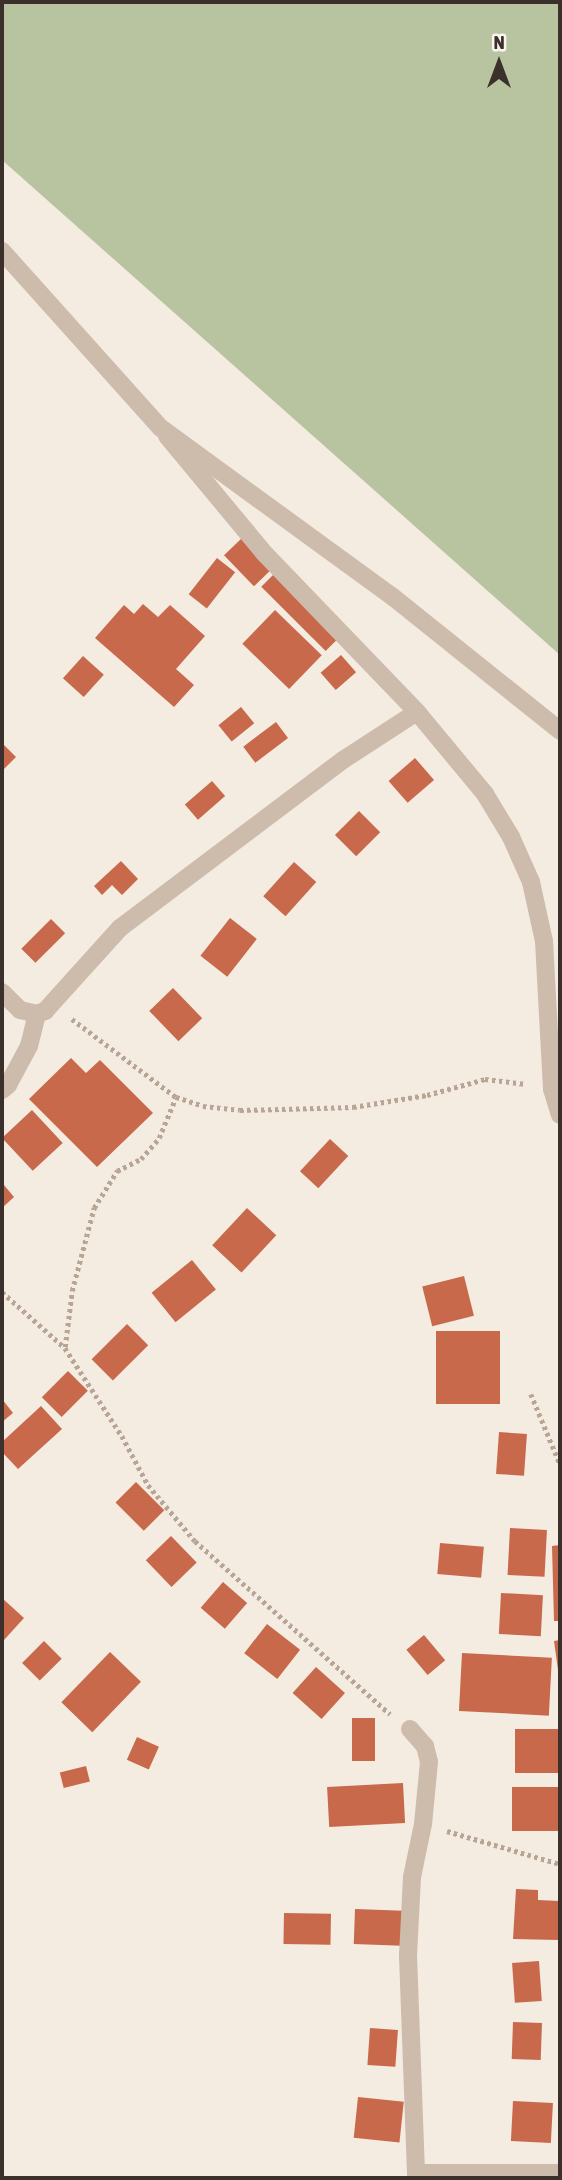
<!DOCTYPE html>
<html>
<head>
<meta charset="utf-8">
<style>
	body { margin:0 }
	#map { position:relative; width:562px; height:2180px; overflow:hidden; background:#f4ebe1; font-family:"Asap Condensed",sans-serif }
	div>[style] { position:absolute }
	.green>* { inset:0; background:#b8c4a0 }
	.building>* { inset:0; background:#c8694b; transform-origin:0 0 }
	.path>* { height:4.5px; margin-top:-2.25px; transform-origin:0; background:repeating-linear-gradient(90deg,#b9a596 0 3.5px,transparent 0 7px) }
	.minor>* { height:18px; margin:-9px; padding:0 9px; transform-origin:9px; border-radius:9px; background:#cdbbac }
	.tertiary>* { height:18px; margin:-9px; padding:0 9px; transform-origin:9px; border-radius:9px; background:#cdbbac }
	span { translate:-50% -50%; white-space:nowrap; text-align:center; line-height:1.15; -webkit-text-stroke:7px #fbf5ee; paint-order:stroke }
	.frame { position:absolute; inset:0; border:4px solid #3b302b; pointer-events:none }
	.north { position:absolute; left:464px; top:28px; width:70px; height:70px; -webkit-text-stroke:5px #fbf5ee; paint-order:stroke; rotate:0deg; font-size:19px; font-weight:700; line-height:28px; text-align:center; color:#3b302b }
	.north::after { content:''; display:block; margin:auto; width:24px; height:32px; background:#3b302b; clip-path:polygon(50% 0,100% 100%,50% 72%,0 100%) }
</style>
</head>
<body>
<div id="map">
	<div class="green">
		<i style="clip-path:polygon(2px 2px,560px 2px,560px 655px,2px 160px)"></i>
	</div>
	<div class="building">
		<i style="left:242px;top:538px;width:43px;height:25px;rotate:46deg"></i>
		<i style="left:217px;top:558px;width:23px;height:46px;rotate:38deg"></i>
		<i style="left:274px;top:574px;width:91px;height:18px;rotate:45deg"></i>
		<i style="clip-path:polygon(143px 604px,158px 617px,170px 605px,205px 636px,176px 669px,194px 685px,174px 707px,95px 638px,124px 605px,134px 614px)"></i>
		<i style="left:275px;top:610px;width:65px;height:47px;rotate:44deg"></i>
		<i style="left:341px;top:655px;width:23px;height:27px;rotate:49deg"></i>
		<i style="left:83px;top:656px;width:28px;height:30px;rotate:42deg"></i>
		<i style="left:241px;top:707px;width:21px;height:29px;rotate:51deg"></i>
		<i style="left:276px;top:722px;width:20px;height:41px;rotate:53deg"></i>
		<i style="clip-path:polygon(2px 743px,16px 757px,2px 771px)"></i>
		<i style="left:415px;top:758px;width:29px;height:35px;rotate:49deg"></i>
		<i style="left:212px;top:781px;width:20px;height:36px;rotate:49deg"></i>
		<i style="left:359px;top:811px;width:30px;height:34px;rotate:45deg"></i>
		<i style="clip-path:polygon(121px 861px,138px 879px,122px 895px,112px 885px,102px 895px,94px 886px)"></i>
		<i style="left:294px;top:862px;width:30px;height:46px;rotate:42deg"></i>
		<i style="left:230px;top:918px;width:34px;height:48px;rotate:38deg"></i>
		<i style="left:51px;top:919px;width:20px;height:42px;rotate:45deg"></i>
		<i style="left:173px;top:988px;width:42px;height:33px;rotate:46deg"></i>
		<i style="clip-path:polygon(71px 1058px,86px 1073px,100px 1060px,153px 1113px,97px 1167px,29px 1099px)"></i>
		<i style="left:32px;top:1110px;width:45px;height:41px;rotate:47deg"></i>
		<i style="left:330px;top:1139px;width:25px;height:44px;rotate:43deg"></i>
		<i style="clip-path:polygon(4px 1185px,14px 1197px,2px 1208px,2px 1187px)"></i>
		<i style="left:247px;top:1208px;width:40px;height:51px;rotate:43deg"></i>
		<i style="left:192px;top:1260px;width:38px;height:52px;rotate:51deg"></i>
		<i style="left:464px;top:1276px;width:41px;height:43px;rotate:76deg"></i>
		<i style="left:127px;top:1324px;width:30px;height:50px;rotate:45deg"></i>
		<i style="left:436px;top:1331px;width:64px;height:73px"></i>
		<i style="left:68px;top:1371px;width:28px;height:37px;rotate:45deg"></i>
		<i style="clip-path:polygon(2px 1399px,13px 1413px,2px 1422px)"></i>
		<i style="clip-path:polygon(41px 1406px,62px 1429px,18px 1469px,2px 1452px,2px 1442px)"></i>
		<i style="left:499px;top:1432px;width:28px;height:42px;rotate:4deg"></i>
		<i style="left:136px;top:1482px;width:40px;height:29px;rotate:45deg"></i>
		<i style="left:510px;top:1528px;width:37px;height:47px;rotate:3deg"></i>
		<i style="left:171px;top:1536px;width:37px;height:35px;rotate:46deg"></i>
		<i style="left:440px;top:1543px;width:44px;height:31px;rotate:5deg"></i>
		<i style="clip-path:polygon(560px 1545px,560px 1621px,554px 1621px,552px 1546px)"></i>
		<i style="left:223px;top:1582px;width:32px;height:34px;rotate:41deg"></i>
		<i style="left:501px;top:1593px;width:42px;height:41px;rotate:3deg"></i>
		<i style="clip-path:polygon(2px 1598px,24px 1618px,4px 1640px,2px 1639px)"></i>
		<i style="left:267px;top:1624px;width:42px;height:37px;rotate:38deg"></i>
		<i style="left:424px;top:1635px;width:33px;height:23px;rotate:50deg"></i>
		<i style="clip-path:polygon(560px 1640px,560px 1677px,559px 1677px,554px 1641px)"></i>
		<i style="left:44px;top:1641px;width:25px;height:31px;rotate:45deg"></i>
		<i style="left:110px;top:1652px;width:43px;height:70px;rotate:44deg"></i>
		<i style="left:462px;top:1653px;width:90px;height:58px;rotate:3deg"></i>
		<i style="left:316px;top:1667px;width:39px;height:35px;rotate:42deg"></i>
		<i style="left:352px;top:1718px;width:23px;height:43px"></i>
		<i style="left:560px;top:1729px;width:44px;height:45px;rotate:90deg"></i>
		<i style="left:137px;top:1737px;width:24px;height:25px;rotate:24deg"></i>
		<i style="left:86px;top:1766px;width:16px;height:27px;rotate:76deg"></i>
		<i style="left:403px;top:1783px;width:40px;height:76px;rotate:87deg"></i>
		<i style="left:512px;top:1787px;width:48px;height:44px"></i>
		<i style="clip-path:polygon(516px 1889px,538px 1890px,538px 1900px,559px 1901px,558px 1940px,513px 1939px)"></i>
		<i style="left:355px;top:1909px;width:48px;height:35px;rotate:2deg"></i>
		<i style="left:284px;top:1913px;width:47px;height:31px;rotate:1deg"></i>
		<i style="left:539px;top:1961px;width:40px;height:27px;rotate:86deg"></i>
		<i style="left:513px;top:2022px;width:29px;height:37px;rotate:2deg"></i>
		<i style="left:370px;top:2028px;width:28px;height:37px;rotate:4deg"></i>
		<i style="left:358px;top:2097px;width:46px;height:41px;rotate:6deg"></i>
		<i style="left:513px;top:2101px;width:40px;height:40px;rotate:3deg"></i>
	</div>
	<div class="path">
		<i style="left:72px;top:1019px;width:130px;rotate:36.9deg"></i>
		<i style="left:176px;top:1097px;width:28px;rotate:18deg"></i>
		<i style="left:203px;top:1106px;width:37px;rotate:6deg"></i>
		<i style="left:240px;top:1110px;width:113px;rotate:-1.5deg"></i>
		<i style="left:353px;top:1107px;width:75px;rotate:-9.2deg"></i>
		<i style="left:427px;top:1095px;width:60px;rotate:-15.4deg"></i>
		<i style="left:485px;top:1079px;width:41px;rotate:7deg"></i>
		<i style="left:2px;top:1292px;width:84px;rotate:41.6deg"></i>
		<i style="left:65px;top:1348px;width:105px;rotate:57.1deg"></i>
		<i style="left:122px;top:1436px;width:55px;rotate:62deg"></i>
		<i style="left:148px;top:1485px;width:73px;rotate:50deg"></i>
		<i style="left:195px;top:1541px;width:261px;rotate:41.6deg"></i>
		<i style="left:65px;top:1347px;width:56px;rotate:-82.9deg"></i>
		<i style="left:72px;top:1291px;width:86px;rotate:-75.2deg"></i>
		<i style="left:94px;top:1208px;width:44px;rotate:-58.1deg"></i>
		<i style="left:117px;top:1171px;width:27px;rotate:-27deg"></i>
		<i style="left:141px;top:1159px;width:28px;rotate:-49deg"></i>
		<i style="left:159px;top:1138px;width:44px;rotate:-67.5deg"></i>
		<i style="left:531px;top:1394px;width:76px;rotate:67.5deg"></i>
		<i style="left:447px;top:1831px;width:118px;rotate:16.3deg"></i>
	</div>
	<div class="minor">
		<i style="left:167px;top:436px;width:153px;rotate:50.3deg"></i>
		<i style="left:265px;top:554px;width:219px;rotate:46.1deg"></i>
		<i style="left:417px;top:712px;width:107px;rotate:50.3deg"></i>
		<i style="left:485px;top:794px;width:50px;rotate:58.8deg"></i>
		<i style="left:511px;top:837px;width:49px;rotate:66deg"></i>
		<i style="left:531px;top:882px;width:60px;rotate:77.6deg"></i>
		<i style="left:544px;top:941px;width:148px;rotate:86.9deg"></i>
		<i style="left:552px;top:1089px;width:27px;rotate:73deg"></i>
		<i style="left:2px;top:992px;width:25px;rotate:45deg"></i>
		<i style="left:20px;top:1010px;width:17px;rotate:13deg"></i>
		<i style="left:37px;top:1014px;width:9px;rotate:-21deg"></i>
		<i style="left:45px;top:1011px;width:112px;rotate:-47.9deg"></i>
		<i style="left:120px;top:928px;width:279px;rotate:-37deg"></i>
		<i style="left:343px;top:760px;width:88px;rotate:-33deg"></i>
		<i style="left:2px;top:1090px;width:8px;rotate:-40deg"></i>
		<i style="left:8px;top:1085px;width:44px;rotate:-61.7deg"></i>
		<i style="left:29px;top:1046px;width:33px;rotate:-76deg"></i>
		<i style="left:410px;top:1729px;width:23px;rotate:49deg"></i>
		<i style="left:425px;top:1746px;width:16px;rotate:76deg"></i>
		<i style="left:429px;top:1762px;width:62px;rotate:95.5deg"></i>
		<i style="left:423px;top:1824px;width:54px;rotate:101.7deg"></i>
		<i style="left:412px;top:1877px;width:78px;rotate:92.9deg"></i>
		<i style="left:408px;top:1955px;width:223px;rotate:87.9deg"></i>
		<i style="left:416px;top:2173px;width:144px"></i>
	</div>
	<div class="tertiary">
		<i style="left:2px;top:251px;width:238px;rotate:48.1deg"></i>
		<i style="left:161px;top:428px;width:287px;rotate:36.1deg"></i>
		<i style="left:393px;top:597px;width:214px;rotate:38.7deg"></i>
	</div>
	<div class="frame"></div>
	<div class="north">N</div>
</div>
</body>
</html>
